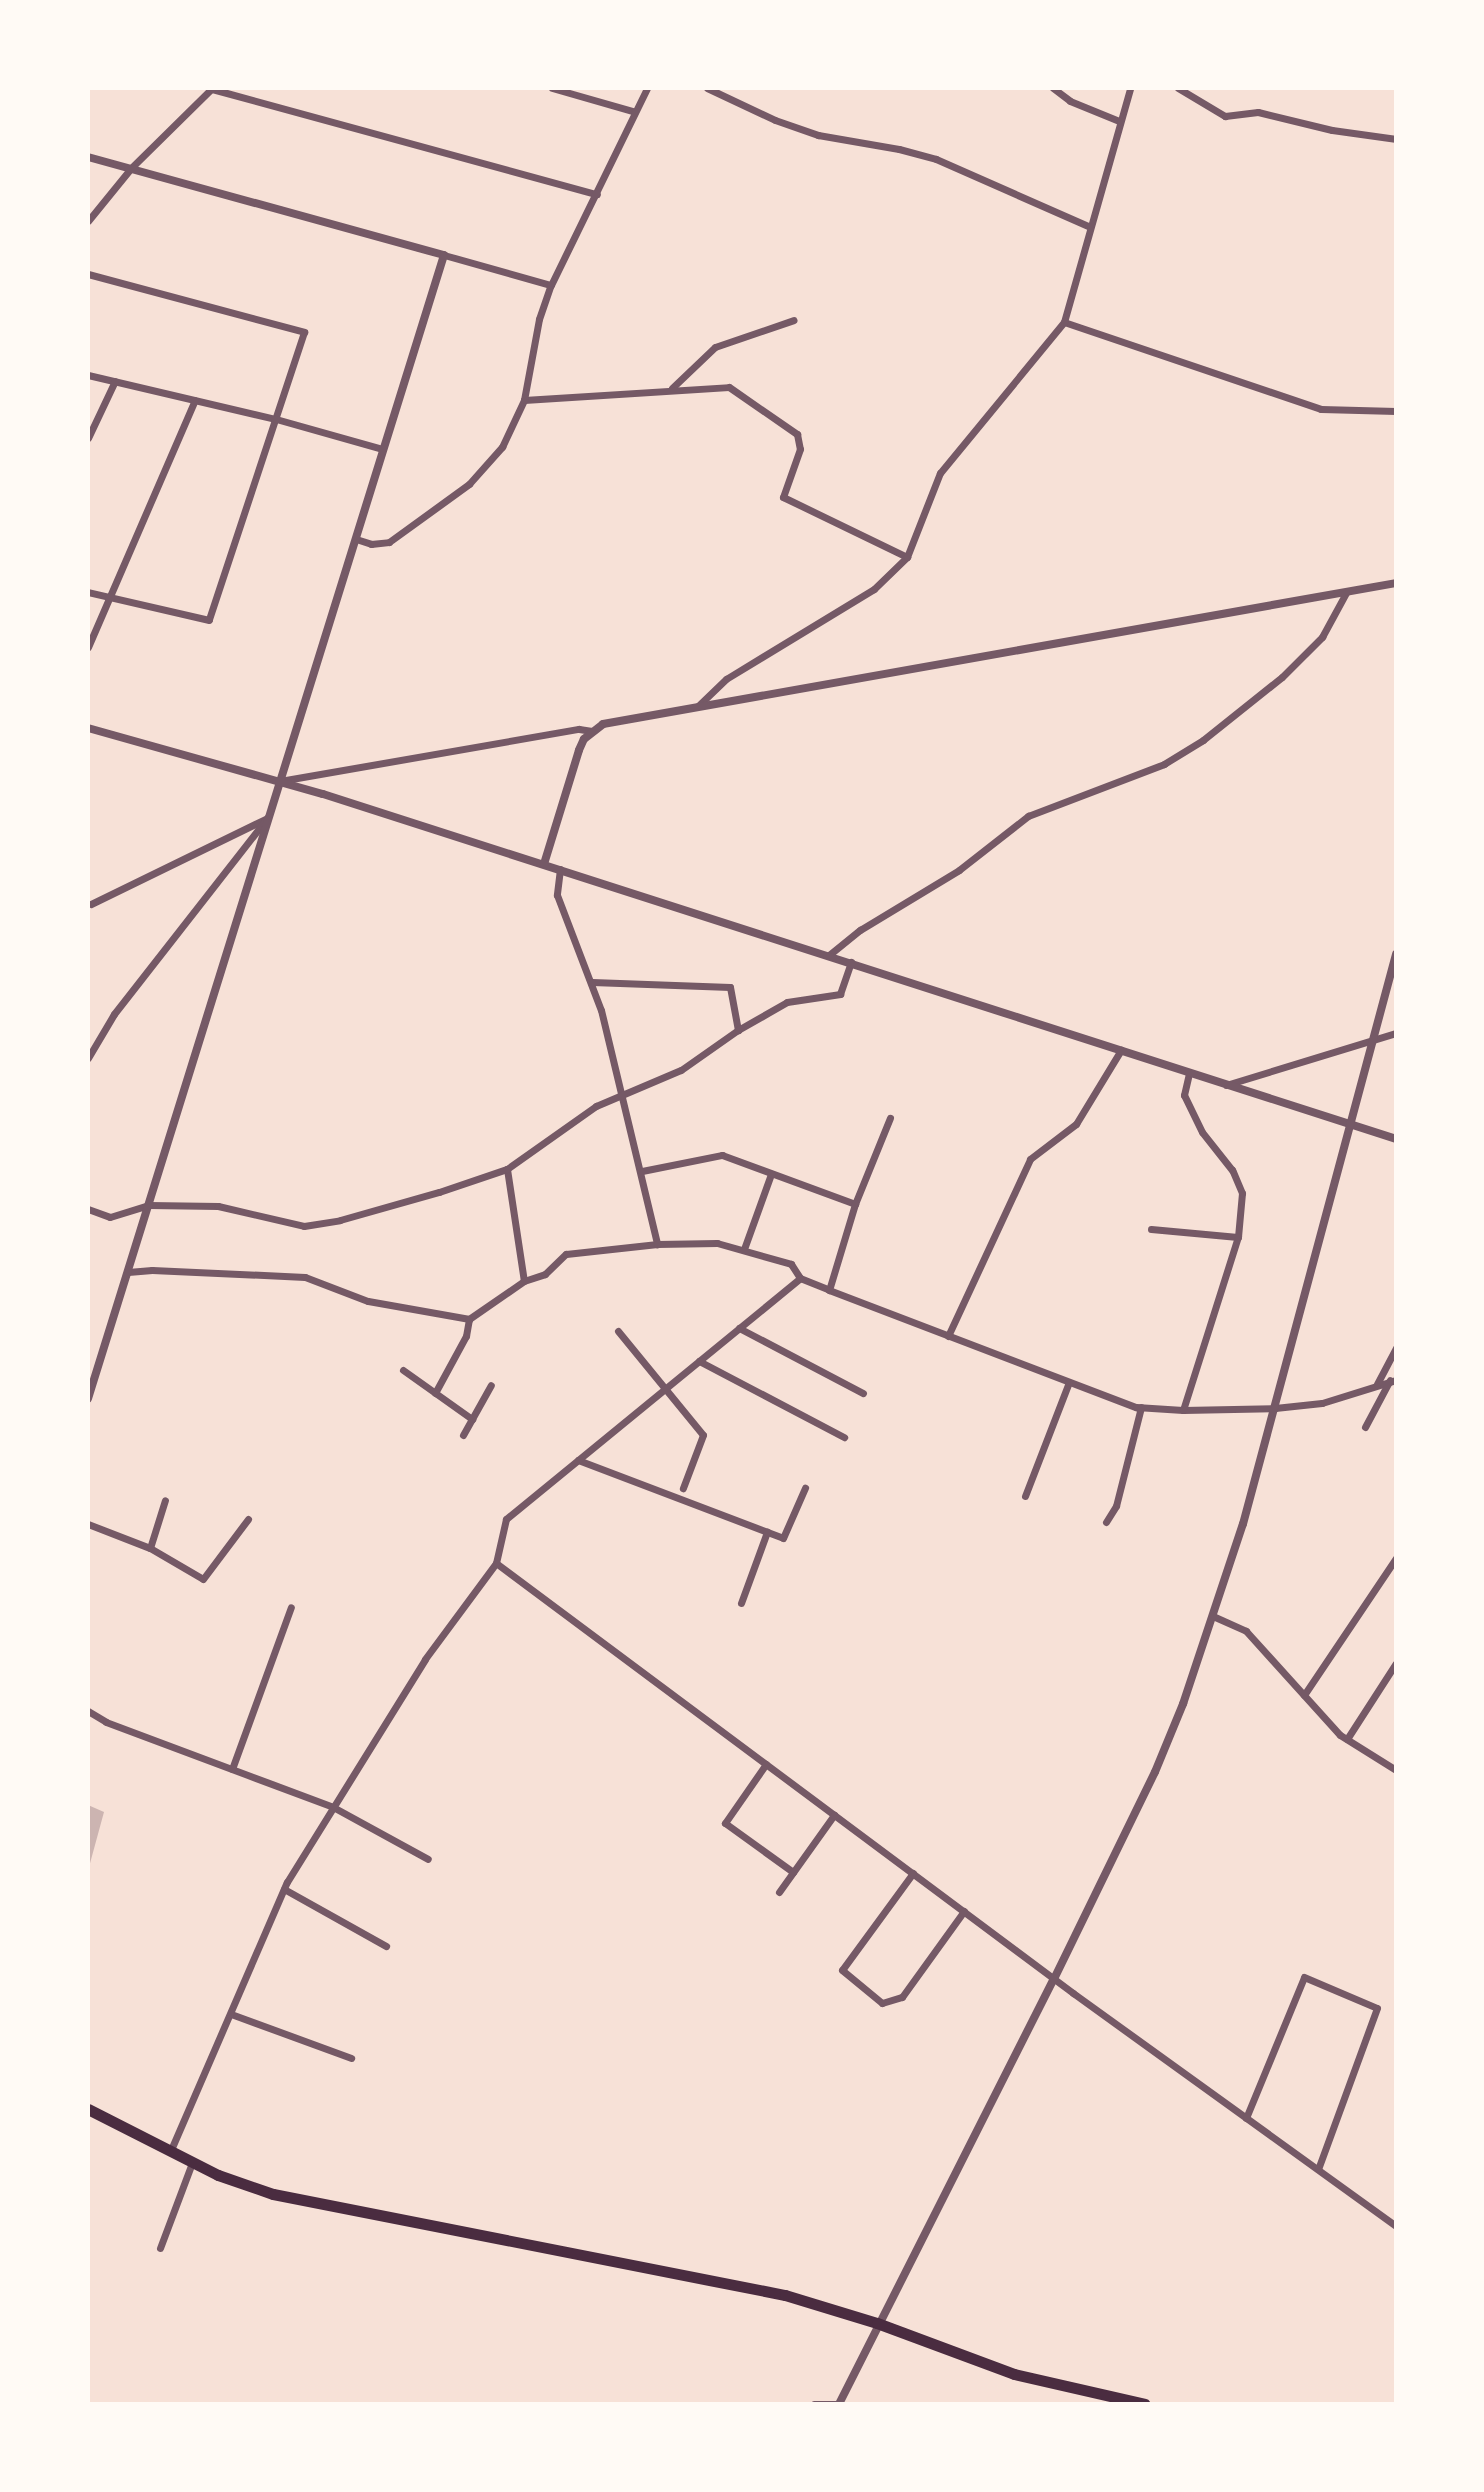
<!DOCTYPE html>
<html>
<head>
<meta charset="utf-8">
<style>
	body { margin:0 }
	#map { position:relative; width:1484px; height:2492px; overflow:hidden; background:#f7e1d7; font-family:Signika,sans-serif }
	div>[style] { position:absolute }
	.building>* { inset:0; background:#ccb4b1 }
	.minor>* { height:7px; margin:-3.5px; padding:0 3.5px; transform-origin:3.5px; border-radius:3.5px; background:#755966 }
	.tertiary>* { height:8px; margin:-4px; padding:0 4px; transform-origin:4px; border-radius:4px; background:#755966 }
	.trunk>* { height:11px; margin:-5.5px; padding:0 5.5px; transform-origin:5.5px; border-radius:5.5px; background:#4a2c40 }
	span { translate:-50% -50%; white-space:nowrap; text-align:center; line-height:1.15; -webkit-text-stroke:6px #fffaf5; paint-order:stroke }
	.frame { position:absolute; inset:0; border:90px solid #fffaf5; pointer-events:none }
</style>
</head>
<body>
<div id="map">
	<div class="building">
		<i style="clip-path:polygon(88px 1805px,104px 1812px,89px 1867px,88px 1867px)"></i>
	</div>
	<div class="minor">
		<i style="left:552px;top:88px;width:84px;rotate:15.9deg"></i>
		<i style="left:707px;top:88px;width:75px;rotate:25.2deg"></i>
		<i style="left:775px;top:120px;width:46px;rotate:19.2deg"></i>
		<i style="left:818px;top:135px;width:82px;rotate:9.8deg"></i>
		<i style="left:899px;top:149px;width:38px;rotate:15deg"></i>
		<i style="left:936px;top:159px;width:168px;rotate:23.8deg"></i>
		<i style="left:1053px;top:88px;width:21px;rotate:37deg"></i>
		<i style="left:1070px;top:101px;width:53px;rotate:22.2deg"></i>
		<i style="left:1178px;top:88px;width:55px;rotate:30.8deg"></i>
		<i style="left:1225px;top:116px;width:33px;rotate:-7deg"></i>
		<i style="left:1258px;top:112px;width:76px;rotate:13.7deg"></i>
		<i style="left:1332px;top:130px;width:65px;rotate:8deg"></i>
		<i style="left:212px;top:89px;width:399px;rotate:15.3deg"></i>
		<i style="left:88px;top:221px;width:68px;rotate:-50.9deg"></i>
		<i style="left:131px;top:168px;width:114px;rotate:-44.6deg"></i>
		<i style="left:444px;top:255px;width:111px;rotate:15.7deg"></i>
		<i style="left:88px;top:274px;width:224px;rotate:15deg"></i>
		<i style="left:304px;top:332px;width:303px;rotate:108.3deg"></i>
		<i style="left:209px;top:620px;width:124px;rotate:-167deg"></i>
		<i style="left:1064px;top:322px;width:271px;rotate:18.7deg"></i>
		<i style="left:1321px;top:409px;width:75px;rotate:1.5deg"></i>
		<i style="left:88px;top:375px;width:193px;rotate:13.2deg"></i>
		<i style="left:276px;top:419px;width:111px;rotate:15.7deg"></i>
		<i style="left:672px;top:388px;width:59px;rotate:-43.6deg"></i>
		<i style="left:715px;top:347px;width:83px;rotate:-18.9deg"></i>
		<i style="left:524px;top:400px;width:205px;rotate:-3.6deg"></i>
		<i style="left:729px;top:387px;width:83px;rotate:34.7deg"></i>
		<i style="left:797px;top:434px;width:15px;rotate:79deg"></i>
		<i style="left:800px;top:449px;width:51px;rotate:109.5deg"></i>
		<i style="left:783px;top:497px;width:138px;rotate:25.8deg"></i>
		<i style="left:907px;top:557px;width:46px;rotate:135.9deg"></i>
		<i style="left:874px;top:589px;width:173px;rotate:148.7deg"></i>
		<i style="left:726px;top:679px;width:39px;rotate:136deg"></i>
		<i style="left:88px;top:438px;width:63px;rotate:-64.7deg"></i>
		<i style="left:356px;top:539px;width:16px;rotate:18deg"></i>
		<i style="left:371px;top:544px;width:18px;rotate:-6deg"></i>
		<i style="left:389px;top:542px;width:99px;rotate:-35.9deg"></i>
		<i style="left:469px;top:484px;width:50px;rotate:-48.3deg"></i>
		<i style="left:502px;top:447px;width:52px;rotate:-64.9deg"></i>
		<i style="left:524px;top:400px;width:82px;rotate:-79.5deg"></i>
		<i style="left:539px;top:319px;width:36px;rotate:-71deg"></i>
		<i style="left:551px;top:285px;width:219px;rotate:-64deg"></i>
		<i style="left:907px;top:557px;width:90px;rotate:-68.6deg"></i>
		<i style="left:940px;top:473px;width:195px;rotate:-50.6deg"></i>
		<i style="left:1064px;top:322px;width:243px;rotate:-74.2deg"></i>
		<i style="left:88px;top:647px;width:269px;rotate:-66.6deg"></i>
		<i style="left:280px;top:781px;width:303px;rotate:-9.9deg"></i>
		<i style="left:579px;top:729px;width:13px;rotate:9deg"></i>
		<i style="left:560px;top:869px;width:26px;rotate:97deg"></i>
		<i style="left:557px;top:895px;width:123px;rotate:69.1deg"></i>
		<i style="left:601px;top:1010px;width:241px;rotate:76.5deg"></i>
		<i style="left:91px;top:904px;width:196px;rotate:-26deg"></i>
		<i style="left:829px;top:955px;width:40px;rotate:-39deg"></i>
		<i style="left:860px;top:930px;width:116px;rotate:-31.2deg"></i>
		<i style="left:959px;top:870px;width:88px;rotate:-38deg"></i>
		<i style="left:1028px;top:816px;width:146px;rotate:-20.9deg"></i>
		<i style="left:1164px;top:764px;width:46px;rotate:-31.6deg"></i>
		<i style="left:1203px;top:740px;width:101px;rotate:-38.6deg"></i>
		<i style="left:1282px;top:677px;width:57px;rotate:-45deg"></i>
		<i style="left:1322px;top:637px;width:52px;rotate:-61.5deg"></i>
		<i style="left:592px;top:982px;width:138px;rotate:2.1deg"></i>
		<i style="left:730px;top:987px;width:44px;rotate:79.5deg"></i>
		<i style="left:88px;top:1058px;width:51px;rotate:-59.4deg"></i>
		<i style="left:114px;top:1014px;width:250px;rotate:-52deg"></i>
		<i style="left:1226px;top:1085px;width:178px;rotate:-17deg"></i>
		<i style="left:507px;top:1169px;width:113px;rotate:81.4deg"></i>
		<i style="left:642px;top:1171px;width:82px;rotate:-11.3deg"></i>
		<i style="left:722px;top:1155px;width:142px;rotate:20.2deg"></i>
		<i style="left:855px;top:1204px;width:90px;rotate:106.8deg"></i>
		<i style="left:855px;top:1204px;width:93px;rotate:-67.9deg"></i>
		<i style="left:88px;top:1209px;width:23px;rotate:20deg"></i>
		<i style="left:110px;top:1217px;width:41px;rotate:-17.1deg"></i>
		<i style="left:149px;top:1205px;width:69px;rotate:0.8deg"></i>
		<i style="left:218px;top:1206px;width:88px;rotate:13.1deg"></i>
		<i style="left:304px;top:1226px;width:36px;rotate:-9deg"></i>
		<i style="left:340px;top:1220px;width:103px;rotate:-15.8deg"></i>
		<i style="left:439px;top:1192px;width:72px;rotate:-18.7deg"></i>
		<i style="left:507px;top:1169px;width:109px;rotate:-35.3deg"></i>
		<i style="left:596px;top:1106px;width:92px;rotate:-23deg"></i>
		<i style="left:681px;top:1070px;width:70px;rotate:-35.1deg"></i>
		<i style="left:738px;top:1030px;width:56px;rotate:-29.7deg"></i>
		<i style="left:787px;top:1002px;width:54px;rotate:-8.6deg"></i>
		<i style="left:840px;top:994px;width:34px;rotate:-71deg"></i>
		<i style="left:1151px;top:1229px;width:87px;rotate:5.3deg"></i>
		<i style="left:744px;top:1249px;width:80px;rotate:-70.2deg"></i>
		<i style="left:128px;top:1272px;width:24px;rotate:-5deg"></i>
		<i style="left:152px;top:1270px;width:153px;rotate:2.6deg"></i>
		<i style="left:305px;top:1277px;width:67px;rotate:20.9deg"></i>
		<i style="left:368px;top:1301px;width:103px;rotate:10.1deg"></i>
		<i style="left:469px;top:1319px;width:67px;rotate:-34.6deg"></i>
		<i style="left:524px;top:1281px;width:22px;rotate:-18deg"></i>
		<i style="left:545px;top:1274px;width:29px;rotate:-44deg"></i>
		<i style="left:566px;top:1254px;width:92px;rotate:-6.3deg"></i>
		<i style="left:657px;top:1244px;width:60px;rotate:-1deg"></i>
		<i style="left:717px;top:1243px;width:77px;rotate:15.8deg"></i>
		<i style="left:791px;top:1264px;width:17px;rotate:57deg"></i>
		<i style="left:800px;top:1278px;width:31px;rotate:22deg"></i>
		<i style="left:829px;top:1290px;width:329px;rotate:20.9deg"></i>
		<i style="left:1136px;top:1407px;width:47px;rotate:3.7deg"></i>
		<i style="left:1183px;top:1410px;width:92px;rotate:-1.2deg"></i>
		<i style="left:1275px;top:1408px;width:47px;rotate:-6.1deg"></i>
		<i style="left:1322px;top:1403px;width:77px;rotate:-17.3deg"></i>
		<i style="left:739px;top:1328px;width:140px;rotate:27.7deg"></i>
		<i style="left:618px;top:1331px;width:134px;rotate:50.7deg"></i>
		<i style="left:703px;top:1435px;width:57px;rotate:110.7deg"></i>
		<i style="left:948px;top:1336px;width:195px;rotate:-65.1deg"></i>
		<i style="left:1030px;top:1159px;width:58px;rotate:-37.3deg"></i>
		<i style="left:1076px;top:1124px;width:87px;rotate:-58.7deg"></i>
		<i style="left:699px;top:1361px;width:164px;rotate:27.7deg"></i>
		<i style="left:403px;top:1370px;width:85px;rotate:35.4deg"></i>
		<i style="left:1377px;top:1384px;width:41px;rotate:-62.2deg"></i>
		<i style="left:435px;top:1393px;width:65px;rotate:-61.5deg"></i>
		<i style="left:466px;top:1336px;width:17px;rotate:-80deg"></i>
		<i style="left:1183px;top:1410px;width:182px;rotate:-72.4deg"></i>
		<i style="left:1238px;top:1237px;width:44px;rotate:-84.8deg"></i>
		<i style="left:1242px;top:1193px;width:25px;rotate:-113deg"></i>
		<i style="left:1232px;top:1170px;width:48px;rotate:-128.3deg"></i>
		<i style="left:1202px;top:1132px;width:41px;rotate:-115.9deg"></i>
		<i style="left:1184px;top:1095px;width:23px;rotate:-77deg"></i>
		<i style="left:1365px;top:1427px;width:53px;rotate:-62deg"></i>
		<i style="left:463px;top:1435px;width:57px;rotate:-60.8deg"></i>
		<i style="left:578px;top:1460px;width:219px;rotate:20.8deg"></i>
		<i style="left:783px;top:1538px;width:55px;rotate:-66.3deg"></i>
		<i style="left:1025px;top:1496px;width:122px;rotate:-68.9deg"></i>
		<i style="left:1106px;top:1522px;width:19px;rotate:-58deg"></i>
		<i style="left:1116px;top:1506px;width:102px;rotate:-75.8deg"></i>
		<i style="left:88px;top:1524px;width:66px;rotate:21.2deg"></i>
		<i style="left:150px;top:1548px;width:61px;rotate:30.3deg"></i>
		<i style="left:203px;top:1579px;width:75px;rotate:-53.1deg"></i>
		<i style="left:150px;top:1548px;width:50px;rotate:-72.6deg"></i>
		<i style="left:496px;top:1563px;width:720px;rotate:36.69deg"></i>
		<i style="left:1073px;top:1993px;width:398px;rotate:35.8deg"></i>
		<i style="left:741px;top:1603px;width:76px;rotate:-69.9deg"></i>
		<i style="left:1215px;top:1617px;width:34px;rotate:24deg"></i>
		<i style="left:1246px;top:1631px;width:140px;rotate:47.9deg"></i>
		<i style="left:1340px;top:1735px;width:66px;rotate:32deg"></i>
		<i style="left:1304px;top:1695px;width:165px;rotate:-56.1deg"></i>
		<i style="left:88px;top:1711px;width:21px;rotate:31deg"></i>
		<i style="left:106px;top:1722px;width:242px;rotate:20.5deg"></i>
		<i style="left:333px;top:1807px;width:108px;rotate:28.7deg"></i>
		<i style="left:1347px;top:1739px;width:90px;rotate:-57.2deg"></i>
		<i style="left:766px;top:1764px;width:72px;rotate:124.8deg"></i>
		<i style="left:725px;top:1823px;width:84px;rotate:35.8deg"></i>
		<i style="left:232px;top:1769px;width:172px;rotate:-70deg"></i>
		<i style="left:913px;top:1873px;width:120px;rotate:126.2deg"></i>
		<i style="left:842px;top:1970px;width:52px;rotate:39.5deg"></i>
		<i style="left:882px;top:2003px;width:21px;rotate:-17deg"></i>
		<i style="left:902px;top:1997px;width:106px;rotate:-54.2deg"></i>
		<i style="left:284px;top:1889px;width:117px;rotate:29.2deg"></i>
		<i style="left:779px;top:1892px;width:95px;rotate:-54.5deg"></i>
		<i style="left:231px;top:2014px;width:128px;rotate:20.1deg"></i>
		<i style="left:1246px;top:2118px;width:152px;rotate:-67.6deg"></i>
		<i style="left:1304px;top:1977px;width:79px;rotate:23deg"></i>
		<i style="left:1377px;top:2008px;width:171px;rotate:110.1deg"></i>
		<i style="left:170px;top:2152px;width:294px;rotate:-66.6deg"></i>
		<i style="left:287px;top:1882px;width:262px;rotate:-58.2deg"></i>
		<i style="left:425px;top:1659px;width:119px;rotate:-53.5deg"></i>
		<i style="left:496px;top:1563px;width:45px;rotate:-77.2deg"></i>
		<i style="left:506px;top:1519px;width:380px;rotate:-39.3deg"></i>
		<i style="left:160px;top:2248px;width:91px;rotate:-69.4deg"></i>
		<i style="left:814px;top:2404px;width:26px"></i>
	</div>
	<div class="tertiary">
		<i style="left:88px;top:157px;width:369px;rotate:15.4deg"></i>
		<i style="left:444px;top:255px;width:1198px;rotate:107.29deg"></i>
		<i style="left:88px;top:728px;width:244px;rotate:15.7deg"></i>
		<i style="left:323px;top:794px;width:1127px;rotate:17.82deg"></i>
		<i style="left:544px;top:864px;width:119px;rotate:-72.9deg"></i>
		<i style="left:579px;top:750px;width:12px;rotate:-66deg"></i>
		<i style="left:584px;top:739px;width:24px;rotate:-38deg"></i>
		<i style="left:603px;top:724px;width:805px;rotate:-10.08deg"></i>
		<i style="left:839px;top:2404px;width:476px;rotate:-63.2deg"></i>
		<i style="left:1054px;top:1979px;width:230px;rotate:-64deg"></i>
		<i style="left:1155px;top:1772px;width:74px;rotate:-67.6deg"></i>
		<i style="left:1183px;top:1704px;width:190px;rotate:-71.6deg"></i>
		<i style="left:1243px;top:1524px;width:590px;rotate:-74.97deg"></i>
	</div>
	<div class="trunk">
		<i style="left:88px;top:2109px;width:146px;rotate:26.9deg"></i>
		<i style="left:218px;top:2175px;width:58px;rotate:19.1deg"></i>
		<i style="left:273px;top:2194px;width:522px;rotate:11.16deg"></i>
		<i style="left:785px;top:2295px;width:96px;rotate:16.9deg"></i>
		<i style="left:877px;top:2323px;width:146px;rotate:20.4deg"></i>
		<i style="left:1014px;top:2374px;width:134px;rotate:12.9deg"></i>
	</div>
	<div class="frame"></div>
</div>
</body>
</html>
